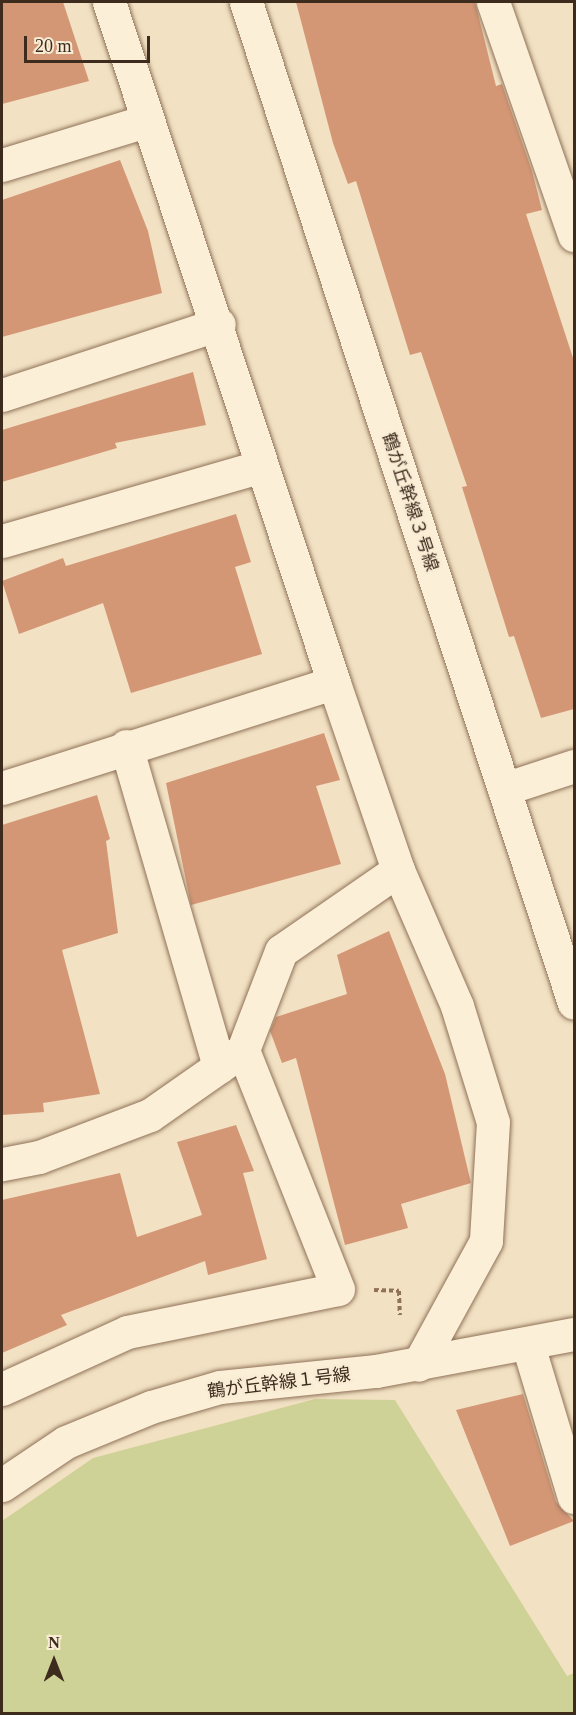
<!DOCTYPE html>
<html>
<head>
<meta charset="utf-8">
<style>
	body { margin:0 }
	#map { position:relative; width:576px; height:1715px; overflow:hidden; background:#f2e1c3; font-family:"Times New Roman","Noto Sans JP",serif }
	div>[style] { position:absolute }
	.green>* { inset:0; background:#cfd296 }
	.building>* { inset:0; background:#d49776 }
	.path>* { height:4px; margin-top:-2px; transform-origin:0; background:repeating-linear-gradient(90deg,#8f7258 0 4.5px,transparent 0 7.5px) }
	.roads { filter:drop-shadow(0 0 2px #8f7258) drop-shadow(0 0 2px #8f7258) }
	.minor>* { height:33px; margin:-16.5px; padding:0 16.5px; transform-origin:16.5px; border-radius:16.5px; background:#fcefd8 }
	.tertiary>* { height:33px; margin:-16.5px; padding:0 16.5px; transform-origin:16.5px; border-radius:16.5px; background:#fcefd8 }
	span { translate:-50% -50%; white-space:nowrap; text-align:center; line-height:1.15; -webkit-text-stroke:5px #f9ecd4; paint-order:stroke }
	.street-label { font-size:18px; color:#3d2b1d }
	.frame { position:absolute; inset:0; border:3px solid #3d2b1d; pointer-events:none }
	.north { position:absolute; left:24px; top:1631px; width:60px; height:60px; -webkit-text-stroke:4px #f9ecd4; paint-order:stroke; rotate:0deg; font-size:16px; font-weight:700; line-height:24px; text-align:center; color:#3d2b1d }
	.north::after { content:''; display:block; margin:auto; width:21px; height:27px; background:#3d2b1d; clip-path:polygon(50% 0,100% 100%,50% 72%,0 100%) }
	.scale { position:absolute; left:24px; top:36px; width:126px; height:27px; box-sizing:border-box; border:3px solid #3d2b1d; border-top:0; padding-left:8px; font-size:18px; line-height:21px; white-space:nowrap; color:#3d2b1d; -webkit-text-stroke:4px #f9ecd4; paint-order:stroke }
</style>
</head>
<body>
<div id="map">
	<div class="green">
		<i style="clip-path:polygon(315px 1399px,395px 1400px,567px 1676px,574px 1673px,574px 1713px,2px 1713px,2px 1521px,93px 1458px)"></i>
	</div>
	<div class="building">
		<i style="clip-path:polygon(2px 2px,63px 2px,89px 81px,2px 104px)"></i>
		<i style="clip-path:polygon(296px 2px,475px 2px,496px 86px,502px 84px,532px 171px,542px 210px,526px 214px,574px 361px,574px 709px,541px 718px,514px 636px,509px 637px,462px 487px,467px 486px,421px 352px,410px 355px,356px 181px,348px 184px,333px 143px)"></i>
		<i style="clip-path:polygon(120px 160px,148px 231px,162px 293px,2px 337px,2px 200px)"></i>
		<i style="clip-path:polygon(193px 372px,206px 425px,115px 443px,117px 448px,2px 482px,2px 430px)"></i>
		<i style="clip-path:polygon(236px 514px,251px 562px,235px 567px,262px 654px,131px 693px,103px 603px,19px 634px,2px 581px,63px 558px,66px 566px)"></i>
		<i style="clip-path:polygon(324px 733px,340px 780px,316px 786px,341px 864px,191px 905px,166px 783px)"></i>
		<i style="clip-path:polygon(97px 795px,110px 839px,106px 841px,118px 933px,62px 950px,100px 1094px,43px 1103px,44px 1112px,2px 1115px,2px 825px)"></i>
		<i style="clip-path:polygon(389px 931px,445px 1074px,471px 1183px,401px 1204px,408px 1228px,345px 1245px,296px 1058px,282px 1063px,270px 1031px,276px 1017px,347px 994px,337px 955px)"></i>
		<i style="clip-path:polygon(236px 1125px,254px 1171px,243px 1173px,267px 1259px,208px 1275px,205px 1261px,61px 1315px,67px 1325px,2px 1353px,2px 1200px,120px 1173px,137px 1237px,202px 1215px,177px 1142px)"></i>
		<i style="clip-path:polygon(523px 1394px,556px 1502px,574px 1521px,510px 1546px,456px 1410px)"></i>
	</div>
	<div class="path">
		<i style="left:374px;top:1290px;width:25px;rotate:2deg"></i>
		<i style="left:399px;top:1291px;width:24px;rotate:88deg"></i>
	</div>
	<div class="roads">
		<div class="minor">
			<i style="left:109px;top:2px;width:717px;rotate:71.72deg"></i>
			<i style="left:493px;top:2px;width:247px;rotate:70.8deg"></i>
			<i style="left:2px;top:165px;width:151px;rotate:-17deg"></i>
			<i style="left:2px;top:395px;width:228px;rotate:-18.1deg"></i>
			<i style="left:2px;top:541px;width:270px;rotate:-16.1deg"></i>
			<i style="left:126px;top:746px;width:334px;rotate:73.8deg"></i>
			<i style="left:2px;top:788px;width:348px;rotate:-17.6deg"></i>
			<i style="left:334px;top:683px;width:198px;rotate:71.1deg"></i>
			<i style="left:398px;top:870px;width:142px;rotate:145.3deg"></i>
			<i style="left:281px;top:951px;width:106px;rotate:111deg"></i>
			<i style="left:243px;top:1050px;width:113px;rotate:145deg"></i>
			<i style="left:150px;top:1115px;width:119px;rotate:159.3deg"></i>
			<i style="left:39px;top:1157px;width:38px;rotate:169deg"></i>
			<i style="left:504px;top:789px;width:74px;rotate:-18.2deg"></i>
			<i style="left:398px;top:870px;width:148px;rotate:66.5deg"></i>
			<i style="left:457px;top:1006px;width:121px;rotate:72.8deg"></i>
			<i style="left:493px;top:1122px;width:119px;rotate:93.4deg"></i>
			<i style="left:486px;top:1241px;width:141px;rotate:118.7deg"></i>
			<i style="left:528px;top:1345px;width:159px;rotate:73.2deg"></i>
			<i style="left:2px;top:1389px;width:137px;rotate:-24.5deg"></i>
			<i style="left:127px;top:1332px;width:215px;rotate:-11.5deg"></i>
			<i style="left:338px;top:1289px;width:257px;rotate:-111.7deg"></i>
		</div>
		<div class="tertiary">
			<i style="left:246px;top:2px;width:1053px;rotate:71.86deg"></i>
			<i style="left:2px;top:1485px;width:77px;rotate:-33.9deg"></i>
			<i style="left:66px;top:1442px;width:92px;rotate:-22.4deg"></i>
			<i style="left:151px;top:1407px;width:72px;rotate:-16.2deg"></i>
			<i style="left:220px;top:1387px;width:157px;rotate:-5.9deg"></i>
			<i style="left:376px;top:1371px;width:201px;rotate:-10.6deg"></i>
		</div>
	</div>
	<div class="street-label">
		<span style="left:410px;top:502px;rotate:72deg">鶴が丘幹線３号線</span>
		<span style="left:279px;top:1383px;rotate:-7deg">鶴が丘幹線１号線</span>
	</div>
	<div class="frame"></div>
	<div class="north">N</div>
	<div class="scale">20 m</div>
</div>
</body>
</html>
